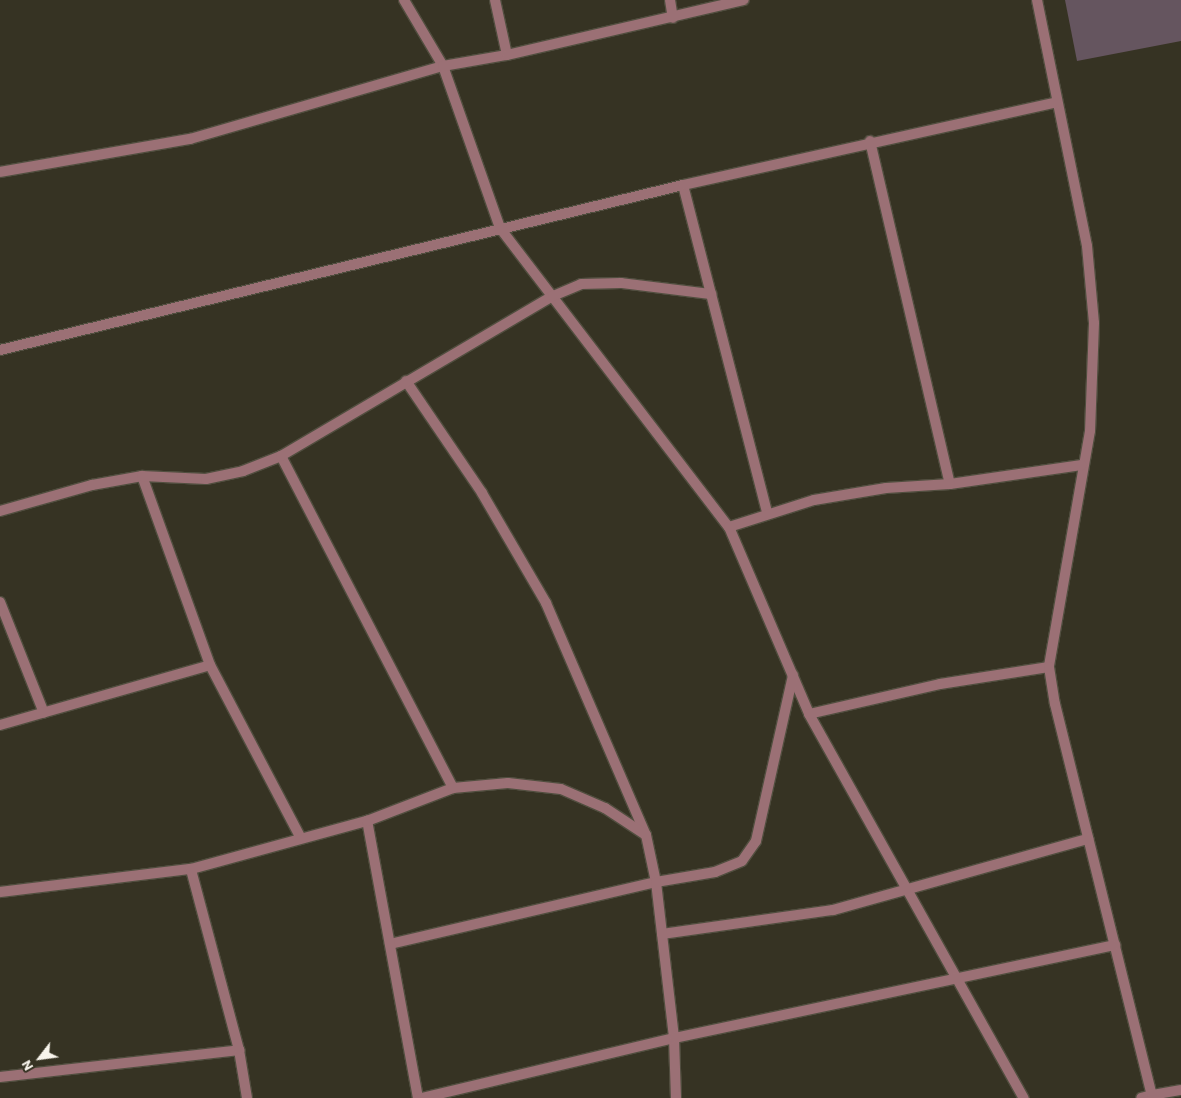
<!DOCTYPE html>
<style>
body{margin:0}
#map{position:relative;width:1181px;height:1098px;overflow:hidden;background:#363323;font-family:Barlow,sans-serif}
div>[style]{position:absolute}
.building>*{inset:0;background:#65555f}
.roads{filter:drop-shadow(1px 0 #514e3f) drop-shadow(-1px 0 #514e3f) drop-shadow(0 1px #514e3f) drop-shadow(0 -1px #514e3f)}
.street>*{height:10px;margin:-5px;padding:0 5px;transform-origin:5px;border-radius:5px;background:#9b7075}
span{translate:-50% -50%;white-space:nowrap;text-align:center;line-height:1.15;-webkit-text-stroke:5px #363323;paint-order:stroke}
.north{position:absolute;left:15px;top:1033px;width:50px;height:50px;-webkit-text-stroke:4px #363323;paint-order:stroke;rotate:240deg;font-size:14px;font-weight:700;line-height:20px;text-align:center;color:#f8f5ec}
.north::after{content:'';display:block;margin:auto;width:18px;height:22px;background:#f8f5ec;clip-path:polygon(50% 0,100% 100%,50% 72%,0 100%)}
</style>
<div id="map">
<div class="building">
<div style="clip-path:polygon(1065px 0,1181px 0,1181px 41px,1077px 61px)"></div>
</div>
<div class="roads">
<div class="street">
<div style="left:404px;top:0;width:77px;rotate:59.4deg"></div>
<div style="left:443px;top:66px;width:172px;rotate:70.6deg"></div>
<div style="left:500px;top:228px;width:377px;rotate:52.6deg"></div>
<div style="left:729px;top:527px;width:203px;rotate:66.8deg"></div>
<div style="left:809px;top:714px;width:440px;rotate:60.8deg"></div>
<div style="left:495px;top:0;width:56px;rotate:77.7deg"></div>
<div style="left:670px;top:0;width:18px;rotate:81deg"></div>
<div style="left:1037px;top:0;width:251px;rotate:78.5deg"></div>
<div style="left:1087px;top:246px;width:77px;rotate:84.8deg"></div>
<div style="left:1094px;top:323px;width:108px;rotate:92.1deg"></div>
<div style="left:1090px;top:431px;width:240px;rotate:99.9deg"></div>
<div style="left:870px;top:141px;width:352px;rotate:76.9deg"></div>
<div style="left:950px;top:484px;width:133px;rotate:-8.2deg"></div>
<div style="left:0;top:172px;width:193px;rotate:-9.9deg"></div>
<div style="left:190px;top:139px;width:263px;rotate:-16.1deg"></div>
<div style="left:443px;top:66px;width:65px;rotate:-9.8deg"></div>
<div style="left:507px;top:55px;width:243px;rotate:-13.1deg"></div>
<div style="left:683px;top:185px;width:339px;rotate:75.6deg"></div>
<div style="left:0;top:350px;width:703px;rotate:-13.58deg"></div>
<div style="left:683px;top:185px;width:383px;rotate:-12.5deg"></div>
<div style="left:406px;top:381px;width:135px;rotate:55.8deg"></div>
<div style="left:482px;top:493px;width:127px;rotate:59.8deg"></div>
<div style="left:546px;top:603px;width:253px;rotate:66.7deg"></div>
<div style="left:646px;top:835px;width:48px;rotate:78deg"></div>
<div style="left:656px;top:882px;width:60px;rotate:-9.6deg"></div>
<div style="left:715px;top:872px;width:29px;rotate:-22deg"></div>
<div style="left:742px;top:861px;width:24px;rotate:-55deg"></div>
<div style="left:756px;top:841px;width:170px;rotate:-77.4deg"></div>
<div style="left:281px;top:456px;width:374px;rotate:62.6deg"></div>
<div style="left:142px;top:476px;width:201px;rotate:70.2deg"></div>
<div style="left:210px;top:665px;width:195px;rotate:62.3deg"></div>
<div style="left:0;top:511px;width:96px;rotate:-15.8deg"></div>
<div style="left:92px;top:485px;width:51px;rotate:-10.2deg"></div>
<div style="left:142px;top:476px;width:64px;rotate:2.7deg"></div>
<div style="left:206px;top:479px;width:38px;rotate:-12deg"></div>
<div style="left:243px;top:471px;width:41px;rotate:-21.5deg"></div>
<div style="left:281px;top:456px;width:316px;rotate:-30.5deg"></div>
<div style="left:553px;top:296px;width:30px;rotate:-23deg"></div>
<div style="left:581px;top:284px;width:40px;rotate:-1.4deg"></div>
<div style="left:621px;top:283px;width:91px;rotate:7deg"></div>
<div style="left:729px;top:527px;width:89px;rotate:-17.6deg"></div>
<div style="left:814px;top:500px;width:73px;rotate:-9.5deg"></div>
<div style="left:886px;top:488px;width:64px;rotate:-3.6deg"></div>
<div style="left:0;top:602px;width:119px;rotate:68.4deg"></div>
<div style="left:809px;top:714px;width:134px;rotate:-12.9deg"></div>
<div style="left:940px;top:684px;width:110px;rotate:-8.9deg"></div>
<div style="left:1049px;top:667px;width:37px;rotate:81deg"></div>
<div style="left:1055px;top:704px;width:403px;rotate:76.1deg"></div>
<div style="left:1152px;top:1095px;width:11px;rotate:165deg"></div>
<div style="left:0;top:725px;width:218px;rotate:-15.9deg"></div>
<div style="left:0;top:892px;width:192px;rotate:-6.9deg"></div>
<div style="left:662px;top:934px;width:173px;rotate:-8deg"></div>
<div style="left:833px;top:910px;width:265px;rotate:-15.6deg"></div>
<div style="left:390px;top:944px;width:273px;rotate:-13.1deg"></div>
<div style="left:656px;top:882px;width:157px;rotate:83.4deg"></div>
<div style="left:674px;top:1038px;width:60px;rotate:88.1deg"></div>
<div style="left:0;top:1077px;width:241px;rotate:-6.4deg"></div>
<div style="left:1152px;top:1095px;width:29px;rotate:-10deg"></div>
<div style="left:247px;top:1098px;width:49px;rotate:-99.5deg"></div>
<div style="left:239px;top:1050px;width:187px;rotate:-104.9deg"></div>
<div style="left:191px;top:869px;width:182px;rotate:-15.3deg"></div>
<div style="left:418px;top:1098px;width:282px;rotate:-100.4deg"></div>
<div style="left:367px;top:821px;width:92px;rotate:-21deg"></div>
<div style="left:453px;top:788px;width:55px;rotate:-5.2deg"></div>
<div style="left:508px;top:783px;width:53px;rotate:6.5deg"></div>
<div style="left:561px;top:789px;width:48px;rotate:23.4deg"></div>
<div style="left:605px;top:808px;width:49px;rotate:33.4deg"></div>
<div style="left:422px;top:1098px;width:259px;rotate:-13.4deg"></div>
<div style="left:674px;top:1038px;width:451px;rotate:-11.9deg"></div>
</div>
</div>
<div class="north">N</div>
</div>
